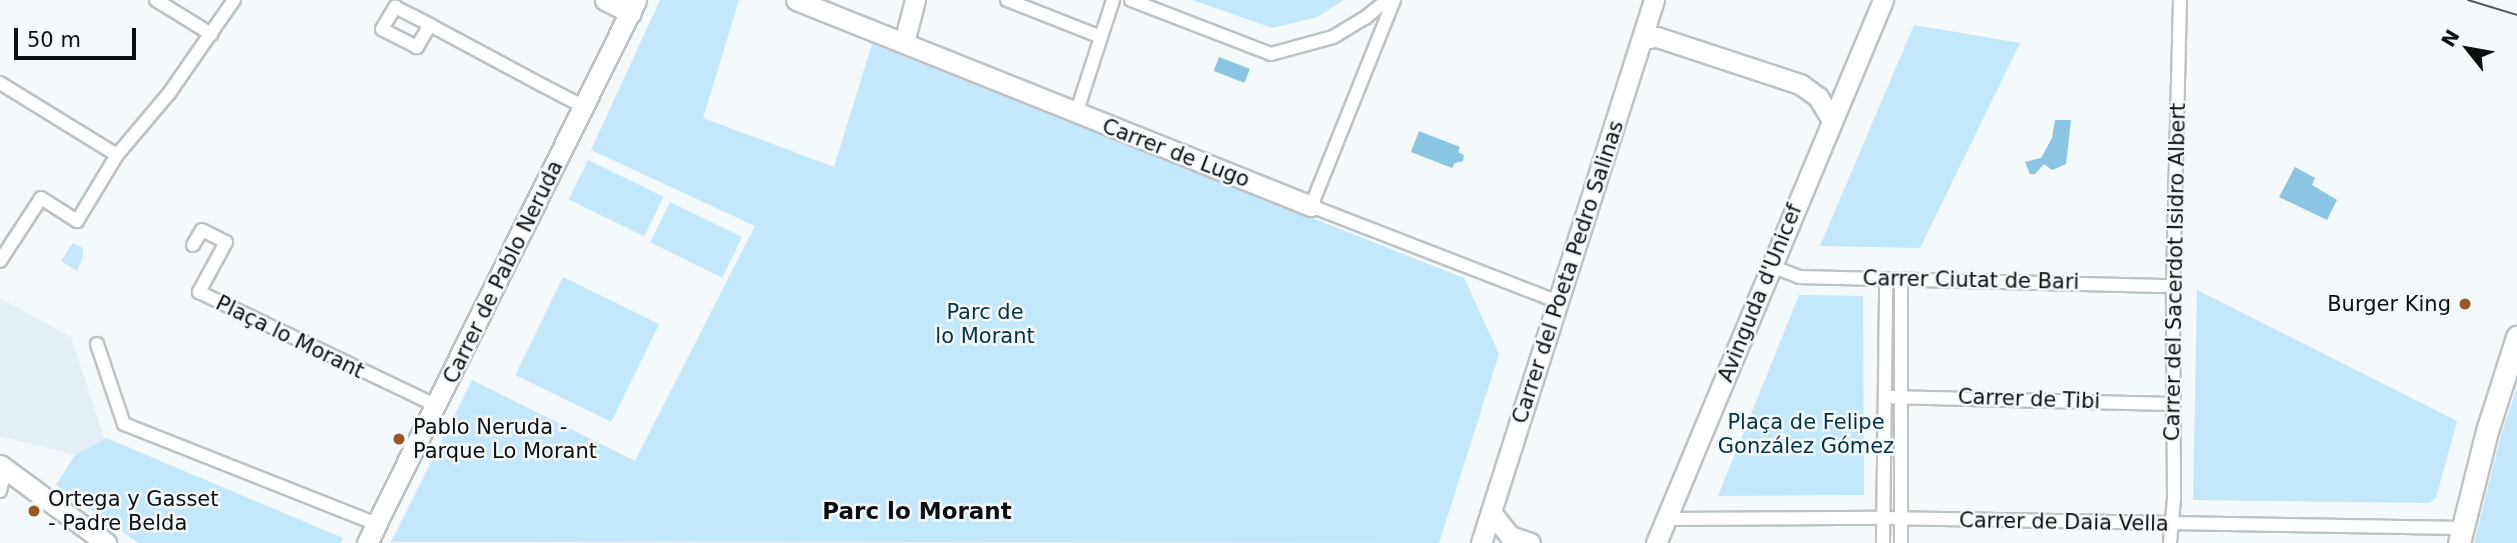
<!DOCTYPE html>
<meta charset="utf-8">
<style>
body{margin:0}
#map{position:relative;width:2517px;height:543px;overflow:hidden;background:#f4f9fc;font-family:"DejaVu Sans",sans-serif}
div>[style]{position:absolute}
.built>*{inset:0;background:#e3eef5}
.green>*{inset:0;background:#c3e7fb;transform-origin:0 0}
.water>*{inset:0;background:#8bc5e4;transform-origin:0 0}
.roads{filter:drop-shadow(2px 0 #bdc2c4) drop-shadow(-2px 0 #bdc2c4) drop-shadow(0 2px #bdc2c4) drop-shadow(0 -2px #bdc2c4)}
.street>*{height:12px;margin:-6px;padding:0 6px;transform-origin:6px;border-radius:6px;background:#fff}
.secondary>*{height:19px;margin:-9.5px;padding:0 9.5px;transform-origin:9.5px;border-radius:9.5px;background:#fff}
.primary>*{height:21px;margin:-10.5px;padding:0 10.5px;transform-origin:10.5px;border-radius:10.5px;background:#fff}
.tram>*{height:2px;margin:-1px;padding:0 1px;transform-origin:1px;border-radius:1px;background:#515456}
.dots>*{width:19px;height:19px;translate:-50% -50%;box-sizing:border-box;border:4px solid #f4f9fc;border-radius:50%}
span{translate:-50% -50%;white-space:nowrap;text-align:center;line-height:1.15;-webkit-text-stroke:5px #f4f9fc;paint-order:stroke}
.street-label{font-size:21px;color:#0c0e0f}
.poi-label{font-size:21px;color:#0c0e0f}
.right{translate:-100% -50%;text-align:right}
.left{translate:0 -50%;text-align:left}
.park-label{font-size:21px;color:#003146}
.neighbourhood-label{font-size:23px;color:#0c0e0f;font-weight:700}
.north{position:absolute;left:2433px;top:14px;width:70px;height:70px;-webkit-text-stroke:5px #f4f9fc;paint-order:stroke;rotate:301deg;font-size:19px;font-weight:700;line-height:28px;text-align:center;color:#0c0e0f}
.north::after{content:'';display:block;margin:auto;width:24px;height:32px;background:#0c0e0f;clip-path:polygon(50% 0,100% 100%,50% 72%,0 100%)}
.scale{position:absolute;left:14px;top:28px;width:122px;height:32px;box-sizing:border-box;border:4px solid #0c0e0f;border-top:0;padding-left:9px;font-size:21px;line-height:24px;white-space:nowrap;color:#0c0e0f;-webkit-text-stroke:5px #f4f9fc;paint-order:stroke}
</style>
<div id="map">
<div class="built">
<div style="clip-path:polygon(0 298px,71px 337px,104px 438px,75px 455px,0 436px)"></div>
</div>
<div class="green">
<div style="clip-path:polygon(660px 0,739px 0,703px 118px,834px 167px,872px 44px,1464px 278px,1499px 354px,1439px 543px,391px 542px,472px 380px,635px 461px,755px 226px,591px 150px)"></div>
<div style="clip-path:polygon(1192px 0,1344px 0,1317px 17px,1273px 28px)"></div>
<div style="clip-path:polygon(1914px 25px,2020px 43px,1920px 248px,1820px 246px)"></div>
<div style="left:588px;top:160px;width:84px;height:44px;rotate:26deg"></div>
<div style="left:670px;top:202px;width:80px;height:45px;rotate:26deg"></div>
<div style="clip-path:polygon(73px 243px,83px 248px,82px 260px,77px 271px,61px 261px)"></div>
<div style="left:563px;top:277px;width:107px;height:109px;rotate:26deg"></div>
<div style="clip-path:polygon(2197px 290px,2457px 421px,2436px 498px,2429px 503px,2193px 500px)"></div>
<div style="clip-path:polygon(1799px 295px,1863px 296px,1864px 495px,1718px 496px)"></div>
<div style="clip-path:polygon(2517px 387px,2517px 543px,2474px 543px,2501px 435px)"></div>
<div style="clip-path:polygon(106px 438px,343px 538px,341px 543px,138px 543px,56px 485px,75px 455px)"></div>
</div>
<div class="water">
<div style="left:1219px;top:57px;width:33px;height:15px;rotate:21deg"></div>
<div style="clip-path:polygon(2055px 120px,2071px 120px,2066px 164px,2052px 170px,2044px 164px,2035px 174px,2030px 174px,2025px 162px,2041px 158px,2052px 138px)"></div>
<div style="clip-path:polygon(1419px 131px,1460px 147px,1458px 152px,1464px 155px,1463px 161px,1455px 163px,1452px 168px,1411px 152px)"></div>
<div style="clip-path:polygon(2295px 167px,2315px 178px,2312px 185px,2337px 200px,2327px 220px,2279px 197px)"></div>
</div>
<div class="roads">
<div class="street">
<div style="left:156px;top:0;width:65px;rotate:31.7deg"></div>
<div style="left:1007px;top:0;width:101px;rotate:21.5deg"></div>
<div style="left:1131px;top:0;width:150px;rotate:21.1deg"></div>
<div style="left:1271px;top:54px;width:64px;rotate:-15.3deg"></div>
<div style="left:1333px;top:37px;width:37px;rotate:-31deg"></div>
<div style="left:1365px;top:18px;width:28px;rotate:-39deg"></div>
<div style="left:1394px;top:0;width:222px;rotate:111.9deg"></div>
<div style="left:1311px;top:206px;width:265px;rotate:21.2deg"></div>
<div style="left:430px;top:25px;width:26px;rotate:121deg"></div>
<div style="left:417px;top:47px;width:39px;rotate:-153deg"></div>
<div style="left:382px;top:29px;width:26px;rotate:-59deg"></div>
<div style="left:395px;top:7px;width:39px;rotate:27deg"></div>
<div style="left:430px;top:25px;width:129px;rotate:28.2deg"></div>
<div style="left:544px;top:86px;width:45px;rotate:27.7deg"></div>
<div style="left:0;top:83px;width:137px;rotate:31.6deg"></div>
<div style="left:1076px;top:114px;width:120px;rotate:-72deg"></div>
<div style="left:193px;top:245px;width:17px;rotate:-59deg"></div>
<div style="left:202px;top:230px;width:27px;rotate:27deg"></div>
<div style="left:226px;top:242px;width:57px;rotate:118.4deg"></div>
<div style="left:199px;top:292px;width:264px;rotate:25.6deg"></div>
<div style="left:0;top:261px;width:75px;rotate:-56.9deg"></div>
<div style="left:41px;top:198px;width:43px;rotate:32.6deg"></div>
<div style="left:77px;top:221px;width:77px;rotate:-58.8deg"></div>
<div style="left:117px;top:155px;width:82px;rotate:-49.9deg"></div>
<div style="left:170px;top:92px;width:112px;rotate:-55.2deg"></div>
<div style="left:1771px;top:266px;width:30px;rotate:21deg"></div>
<div style="left:1799px;top:277px;width:374px;rotate:1.4deg"></div>
<div style="left:1901px;top:279px;width:264px;rotate:90deg"></div>
<div style="left:97px;top:344px;width:84px;rotate:71.4deg"></div>
<div style="left:124px;top:424px;width:272px;rotate:21.6deg"></div>
<div style="left:1885px;top:397px;width:288px;rotate:1.4deg"></div>
<div style="left:0;top:491px;width:25px;rotate:-76deg"></div>
<div style="left:1666px;top:519px;width:218px;rotate:-0.3deg"></div>
<div style="left:1884px;top:518px;width:578px;rotate:0.99deg"></div>
<div style="left:1883px;top:543px;width:264px;rotate:-89.3deg"></div>
<div style="left:2170px;top:543px;width:45px;rotate:-84.9deg"></div>
<div style="left:2174px;top:498px;width:212px;rotate:-90.3deg"></div>
<div style="left:2173px;top:286px;width:286px;rotate:-88.6deg"></div>
</div>
<div class="secondary">
<div style="left:605px;top:0;width:29px;rotate:27deg"></div>
<div style="left:796px;top:0;width:555px;rotate:21.8deg"></div>
<div style="left:1642px;top:39px;width:15px;rotate:-8deg"></div>
<div style="left:1657px;top:37px;width:151px;rotate:18.2deg"></div>
<div style="left:1800px;top:84px;width:22px;rotate:36deg"></div>
<div style="left:1818px;top:97px;width:26px;rotate:59deg"></div>
<div style="left:904px;top:42px;width:43px;rotate:-75.3deg"></div>
<div style="left:0;top:465px;width:132px;rotate:36.3deg"></div>
<div style="left:1491px;top:512px;width:31px;rotate:52deg"></div>
<div style="left:1510px;top:536px;width:21px;rotate:19deg"></div>
<div style="left:367px;top:543px;width:606px;rotate:-63.65deg"></div>
<div style="left:1481px;top:543px;width:570px;rotate:-72.33deg"></div>
<div style="left:1656px;top:543px;width:589px;rotate:-67.31deg"></div>
</div>
<div class="primary">
<div style="left:2459px;top:543px;width:115px;rotate:-76deg"></div>
<div style="left:2487px;top:431px;width:99px;rotate:-72.3deg"></div>
</div>
</div>
<div class="tram">
<div style="left:2468px;top:0;width:51px;rotate:17deg"></div>
</div>
<div class="dots">
<div style="left:2465px;top:304px;background:#9a5627"></div>
<div style="left:399px;top:439px;background:#9a5627"></div>
<div style="left:34px;top:511px;background:#9a5627"></div>
</div>
<div class="street-label">
<span style="left:1176px;top:153px;rotate:21deg">Carrer de Lugo</span>
<span style="left:503px;top:272px;rotate:-64deg">Carrer de Pablo Neruda</span>
<span style="left:1568px;top:272px;rotate:-72deg">Carrer del Poeta Pedro Salinas</span>
<span style="left:2175px;top:272px;rotate:-89deg">Carrer del Sacerdot Isidro Albert</span>
<span style="left:1971px;top:280px;rotate:1deg">Carrer Ciutat de Bari</span>
<span style="left:1760px;top:293px;rotate:-68deg">Avinguda d'Unicef</span>
<span style="left:290px;top:337px;rotate:26deg">Plaça lo Morant</span>
<span style="left:2029px;top:399px;rotate:2deg">Carrer de Tibi</span>
<span style="left:2064px;top:522px;rotate:1deg">Carrer de Daia Vella</span>
</div>
<div class="poi-label">
<span class="right" style="left:2451px;top:304px">Burger King</span>
<span class="left" style="left:413px;top:439px">Pablo Neruda -<br>Parque Lo Morant</span>
<span class="left" style="left:48px;top:511px">Ortega y Gasset<br>- Padre Belda</span>
</div>
<div class="park-label">
<span style="left:985px;top:324px">Parc de<br>lo Morant</span>
<span style="left:1806px;top:434px">Plaça de Felipe<br>González Gómez</span>
</div>
<div class="neighbourhood-label">
<span style="left:917px;top:511px">Parc lo Morant</span>
</div>
<div class="north">N</div>
<div class="scale">50 m</div>
</div>
